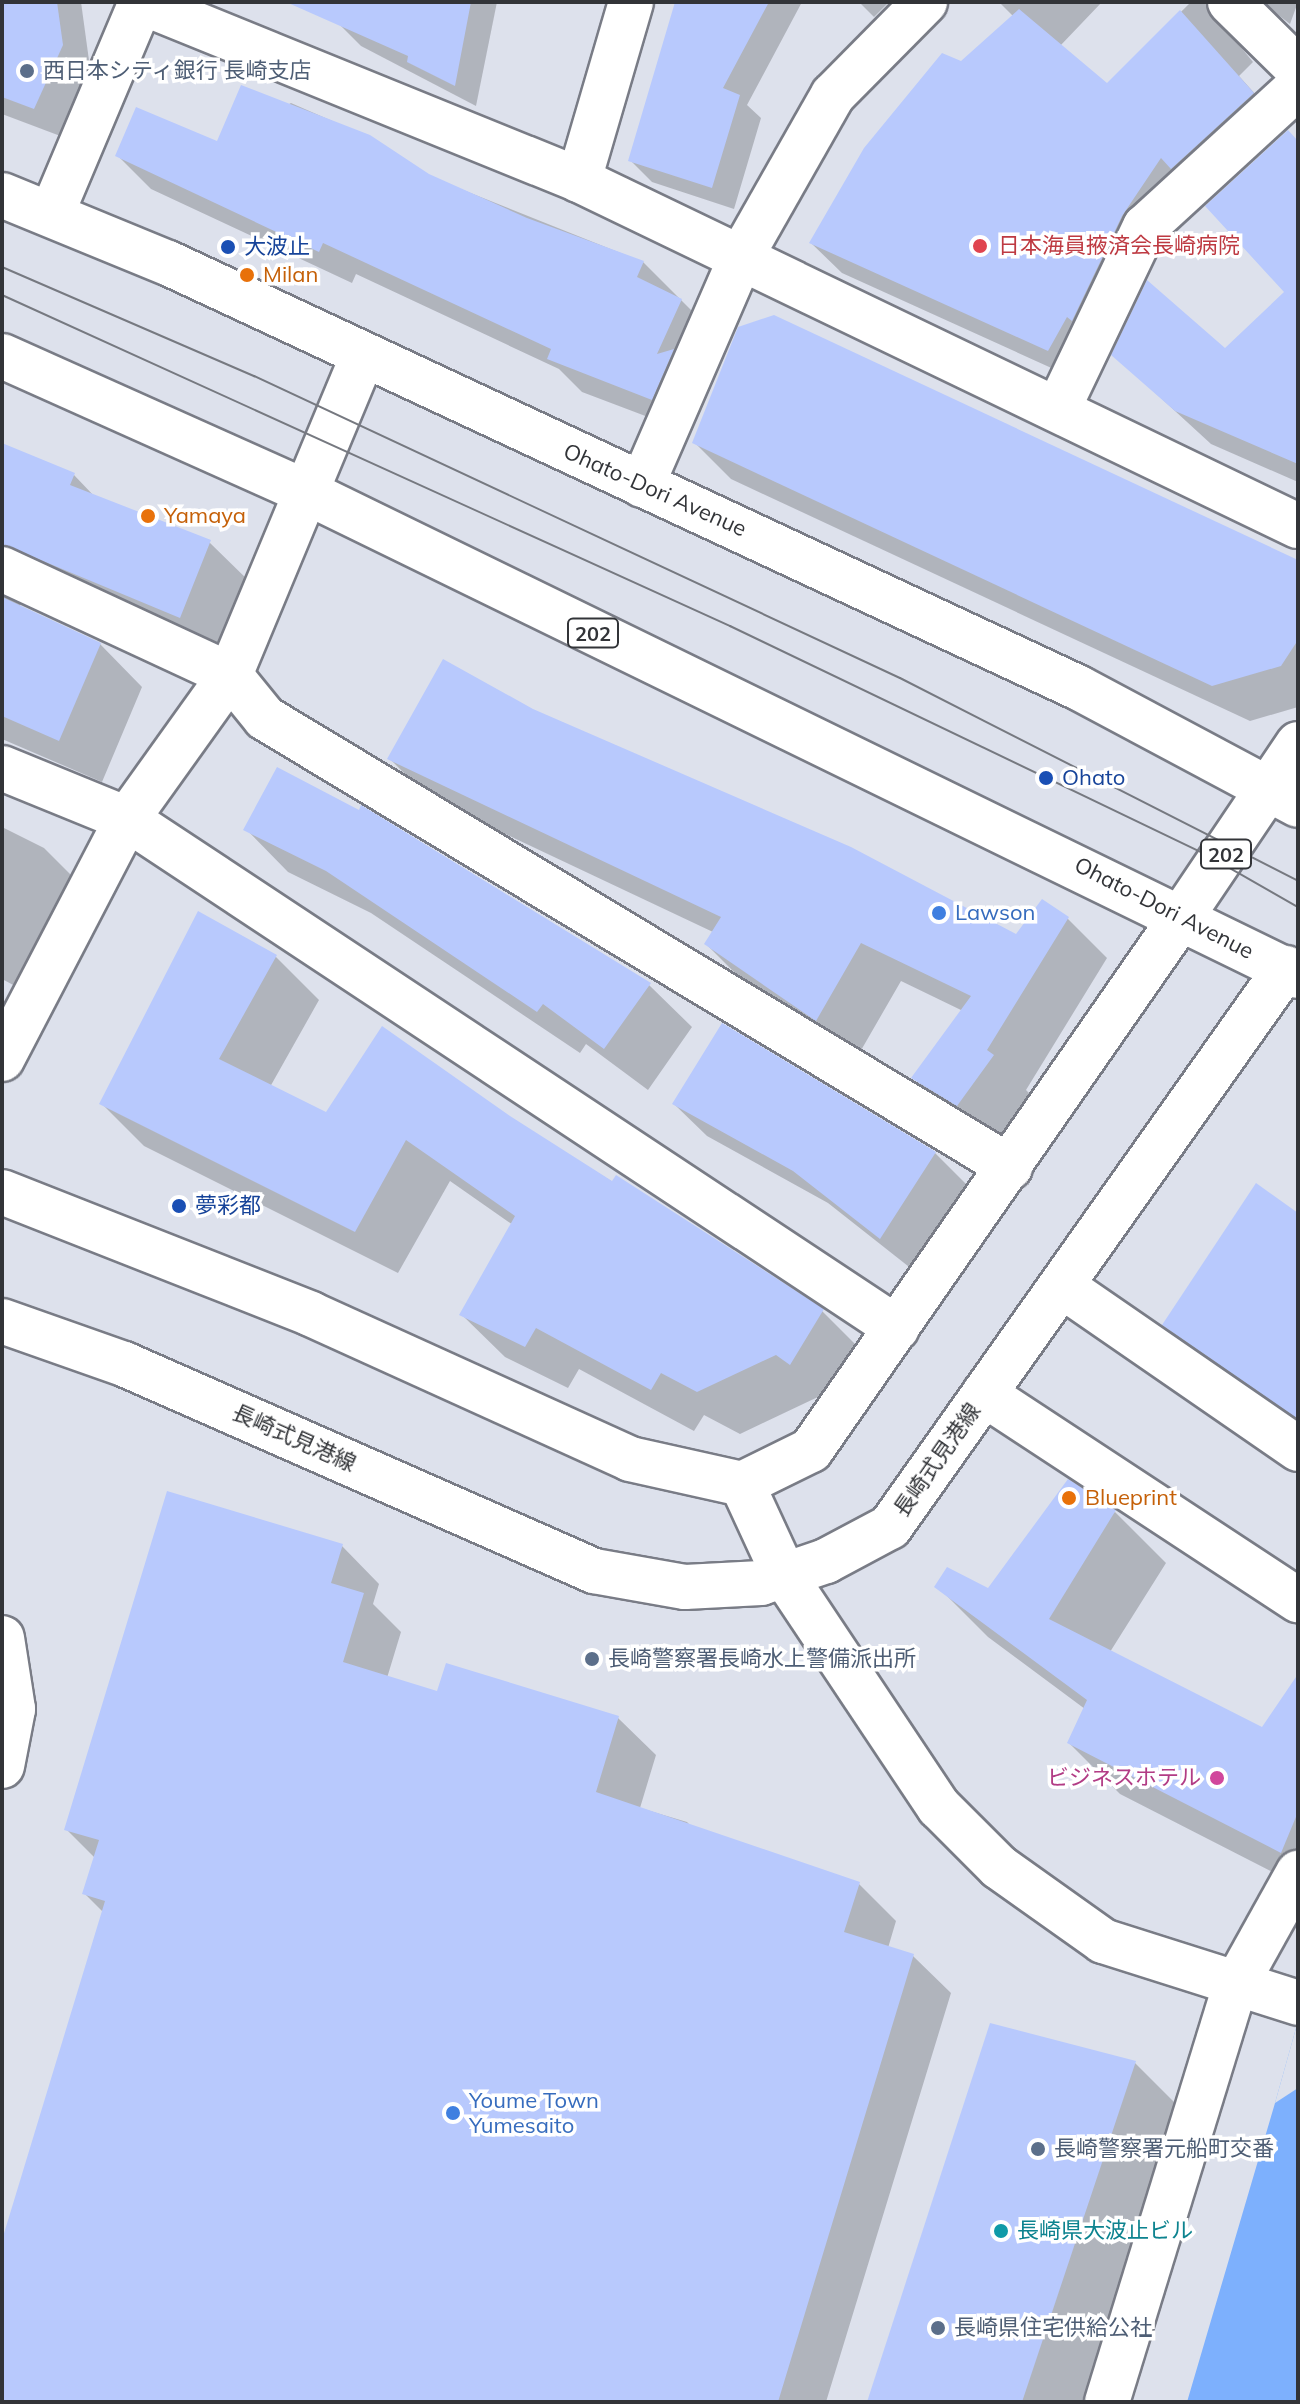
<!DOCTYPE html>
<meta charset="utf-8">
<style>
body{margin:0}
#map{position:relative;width:1300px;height:2404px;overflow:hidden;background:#dde1ec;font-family:Mulish,"Noto Sans JP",sans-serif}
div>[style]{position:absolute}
.water>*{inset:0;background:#7db0fd}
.pier>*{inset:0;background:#dde1ec}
.shadow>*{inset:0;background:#0003}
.building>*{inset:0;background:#b8c9fd}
.roads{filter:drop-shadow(2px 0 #797c86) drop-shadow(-2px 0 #797c86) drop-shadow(0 2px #797c86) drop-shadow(0 -2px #797c86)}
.minor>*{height:44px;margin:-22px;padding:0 22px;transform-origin:22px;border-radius:22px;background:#fff}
.tertiary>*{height:44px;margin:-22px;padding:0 22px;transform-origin:22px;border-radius:22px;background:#fff}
.secondary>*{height:44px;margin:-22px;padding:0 22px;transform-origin:22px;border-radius:22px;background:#fff}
.trunk>*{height:44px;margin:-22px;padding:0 22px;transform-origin:22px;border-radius:22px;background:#fff}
.tram>*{height:2px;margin:-1px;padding:0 1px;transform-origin:1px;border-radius:1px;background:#767980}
.dots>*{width:22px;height:22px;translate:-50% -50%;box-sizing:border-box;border:4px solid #fff;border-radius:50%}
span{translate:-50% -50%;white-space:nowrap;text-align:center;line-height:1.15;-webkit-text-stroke:7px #fff;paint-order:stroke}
.shield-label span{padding:2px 6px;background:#fff;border:2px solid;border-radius:6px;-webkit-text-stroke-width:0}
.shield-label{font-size:20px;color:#323438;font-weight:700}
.service-label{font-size:22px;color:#4e5e75}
.left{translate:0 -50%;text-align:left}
.health-label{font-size:22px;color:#be3a42}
.transit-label{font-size:22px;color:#164399}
.food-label{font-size:22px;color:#c56008}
.street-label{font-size:22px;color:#323438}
.shop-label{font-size:22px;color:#366cbe}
.hotel-label{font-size:22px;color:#b23c85}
.right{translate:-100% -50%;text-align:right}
.culture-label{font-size:22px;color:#0d838f}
.frame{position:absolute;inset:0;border:4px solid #323438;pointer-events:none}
</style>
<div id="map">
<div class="water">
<div style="clip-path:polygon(1298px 2021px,1298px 2402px,1187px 2402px,1275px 2103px)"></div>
</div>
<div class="pier">
<div style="clip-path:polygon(1298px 2021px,1298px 2088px,1275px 2103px)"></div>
</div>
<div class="shadow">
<div style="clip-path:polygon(2px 2px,81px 2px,91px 75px,63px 137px,2px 114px)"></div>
<div style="clip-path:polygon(342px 2px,497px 2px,476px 106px,361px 46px,339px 24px)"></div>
<div style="clip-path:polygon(681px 2px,802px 2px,747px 105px,761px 118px,734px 209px,652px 182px,630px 160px)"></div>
<div style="clip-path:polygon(859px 2px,889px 2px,874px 17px)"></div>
<div style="clip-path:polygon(999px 2px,1102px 2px,1060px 46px,1107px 85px,1191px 2px,1298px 2px,1290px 24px,1268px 7px,1243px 14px,1235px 40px,1253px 62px,1239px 76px,1283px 125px,1192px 187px,1078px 380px,842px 273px,811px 243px,962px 64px,1013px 16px)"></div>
<div style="clip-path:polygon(291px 103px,369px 137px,428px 176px,643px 262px,714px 333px,685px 431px,582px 392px,559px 369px,356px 274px,352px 283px,151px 189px,118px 156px,218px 144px)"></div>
<div style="clip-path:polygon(1298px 143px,1298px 482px,1211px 444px,1114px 355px,1225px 350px,1287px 292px)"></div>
<div style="clip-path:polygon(695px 443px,1298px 562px,1298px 707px,1250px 721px,731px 479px)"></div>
<div style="clip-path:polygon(2px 452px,74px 475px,96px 498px,209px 542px,252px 584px,222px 659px,21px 600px,20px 607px,100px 644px,142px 687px,102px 782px,2px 739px)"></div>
<div style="clip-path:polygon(532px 711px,1017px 937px,1067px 918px,1107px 958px,1026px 1090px,1032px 1096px,997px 1144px,954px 1118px,914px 1078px,963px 1011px,901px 981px,856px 1059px,746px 984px,706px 944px,713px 932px,429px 798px,390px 759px)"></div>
<div style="clip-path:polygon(359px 813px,649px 985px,692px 1027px,648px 1090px,586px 1044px,580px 1053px,371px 913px,288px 872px,246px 829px)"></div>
<div style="clip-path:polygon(2px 827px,44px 848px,96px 900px,47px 1003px,2px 979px)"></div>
<div style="clip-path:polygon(199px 914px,276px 957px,319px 1000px,270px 1087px,326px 1115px,509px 1118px,822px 1311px,865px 1354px,833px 1406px,820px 1396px,740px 1434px,704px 1415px,694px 1431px,579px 1369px,568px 1388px,505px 1357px,462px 1315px,513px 1225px,450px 1181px,398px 1273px,144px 1146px,101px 1103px)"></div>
<div style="clip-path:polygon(674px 1104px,935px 1153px,968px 1186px,913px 1270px,828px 1203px,707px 1136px)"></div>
<div style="clip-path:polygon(1298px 1216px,1298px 1435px,1215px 1375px,1164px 1324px)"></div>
<div style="clip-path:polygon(1115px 1512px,1166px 1563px,1110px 1652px,1263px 1729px,1298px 1678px,1298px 1885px,1120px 1794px,1069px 1743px,1085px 1709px,988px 1637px,937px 1586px,989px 1590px)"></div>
<div style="clip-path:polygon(342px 1546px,379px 1584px,373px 1604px,401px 1632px,387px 1678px,438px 1693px,618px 1718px,656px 1755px,640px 1808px,687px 1822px,699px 1835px,859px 1884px,896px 1921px,888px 1948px,913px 1956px,951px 1993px,826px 2402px,2px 2402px,2px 2247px,104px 1913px,85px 1894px,95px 1858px,66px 1829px)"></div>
<div style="clip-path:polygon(1135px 2063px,1181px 2109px,1083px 2402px,869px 2402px)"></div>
</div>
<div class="building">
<div style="clip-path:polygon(2px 2px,57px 2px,63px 45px,34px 109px,2px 97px)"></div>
<div style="clip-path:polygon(286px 2px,471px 2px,455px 86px,407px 62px,408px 56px)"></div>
<div style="clip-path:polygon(675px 2px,769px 2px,723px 88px,740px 95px,712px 188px,628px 161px)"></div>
<div style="clip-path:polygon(1019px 9px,1107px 83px,1180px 10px,1254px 93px,1171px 169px,1161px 158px,1122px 216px,1072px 321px,1067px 317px,1048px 351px,809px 243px,864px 148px,942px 53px,961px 61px)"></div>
<div style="clip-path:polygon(241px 85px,370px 135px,429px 174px,527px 218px,644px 261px,637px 277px,682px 299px,657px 354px,674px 349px,652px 400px,547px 359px,551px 349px,323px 243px,319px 252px,115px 156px,136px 107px,217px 141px)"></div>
<div style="clip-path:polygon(1288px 130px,1298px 141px,1298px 464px,1175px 411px,1111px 355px,1147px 280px,1225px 348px,1284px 292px,1205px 206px)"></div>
<div style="clip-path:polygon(774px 315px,1298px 560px,1298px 640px,1281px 666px,1212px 686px,692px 443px,738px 327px)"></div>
<div style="clip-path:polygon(2px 443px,75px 473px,70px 485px,211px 540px,180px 618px,2px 544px)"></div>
<div style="clip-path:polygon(2px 597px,101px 643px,59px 741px,2px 716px)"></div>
<div style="clip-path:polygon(443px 659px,533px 709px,851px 847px,1016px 934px,1042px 899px,1069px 917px,987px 1050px,994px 1055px,957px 1106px,911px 1078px,971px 996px,861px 943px,816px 1021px,704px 944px,721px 917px,387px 759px)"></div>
<div style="clip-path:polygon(277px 767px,359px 810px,361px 805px,651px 983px,604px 1049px,543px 1004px,537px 1012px,326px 871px,243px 830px)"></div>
<div style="clip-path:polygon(198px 911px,277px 955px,219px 1059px,326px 1112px,382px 1026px,510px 1116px,612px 1181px,616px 1175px,824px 1309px,790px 1365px,776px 1355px,697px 1392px,661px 1373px,651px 1390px,536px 1328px,525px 1347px,459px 1315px,515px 1216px,406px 1140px,355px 1232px,99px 1104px)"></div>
<div style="clip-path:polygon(722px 1023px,936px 1152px,880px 1239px,793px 1171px,672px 1104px)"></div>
<div style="clip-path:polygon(1256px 1183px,1298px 1213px,1298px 1419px,1162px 1325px)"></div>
<div style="clip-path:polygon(1068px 1479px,1116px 1510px,1049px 1619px,1262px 1727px,1298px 1674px,1298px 1812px,1281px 1853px,1067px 1743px,1087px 1700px,934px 1587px,947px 1567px,988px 1588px)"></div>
<div style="clip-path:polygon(167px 1491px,343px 1544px,331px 1583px,364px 1593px,343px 1662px,437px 1691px,446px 1663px,619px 1716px,596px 1792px,860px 1882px,844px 1932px,914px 1954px,778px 2402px,2px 2402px,2px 2240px,105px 1901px,82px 1894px,99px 1840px,64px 1830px)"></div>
<div style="clip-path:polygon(990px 2023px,1136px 2061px,1022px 2402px,867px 2402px)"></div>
</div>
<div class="roads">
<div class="minor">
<div style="left:141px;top:2px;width:473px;rotate:22.1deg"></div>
<div style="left:579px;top:180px;width:798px;rotate:25.7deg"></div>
<div style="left:1230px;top:2px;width:95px;rotate:44.6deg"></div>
<div style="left:579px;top:180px;width:185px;rotate:-73.7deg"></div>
<div style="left:52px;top:213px;width:229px;rotate:-67.1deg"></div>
<div style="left:1058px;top:409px;width:202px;rotate:-64.5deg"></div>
<div style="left:1145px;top:227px;width:207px;rotate:-42.5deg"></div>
<div style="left:2px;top:569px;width:251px;rotate:24.9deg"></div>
<div style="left:230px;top:675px;width:55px;rotate:50.9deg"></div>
<div style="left:265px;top:718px;width:870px;rotate:31.08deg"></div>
<div style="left:2px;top:768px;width:135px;rotate:22.2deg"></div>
<div style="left:127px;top:819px;width:923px;rotate:33.47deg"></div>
<div style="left:1062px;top:1286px;width:287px;rotate:34.6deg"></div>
<div style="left:984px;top:1394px;width:376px;rotate:33.3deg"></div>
<div style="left:1234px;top:1988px;width:132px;rotate:-60.9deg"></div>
</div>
<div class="tertiary">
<div style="left:642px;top:485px;width:251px;rotate:-66.5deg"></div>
<div style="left:742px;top:255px;width:184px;rotate:-60.4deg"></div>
<div style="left:833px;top:95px;width:131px;rotate:-45.3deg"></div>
<div style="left:2px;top:1059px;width:271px;rotate:-62.5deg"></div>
<div style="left:127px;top:819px;width:177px;rotate:-54.4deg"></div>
<div style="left:230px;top:675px;width:347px;rotate:-67.4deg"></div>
<div style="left:742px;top:1484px;width:100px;rotate:65.2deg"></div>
<div style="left:784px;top:1575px;width:279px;rotate:56.3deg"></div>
<div style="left:939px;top:1807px;width:85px;rotate:45deg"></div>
<div style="left:999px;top:1867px;width:128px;rotate:35.4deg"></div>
<div style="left:1103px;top:1941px;width:205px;rotate:17.6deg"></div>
<div style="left:2px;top:1638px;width:72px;rotate:81.2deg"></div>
<div style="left:13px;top:1709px;width:58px;rotate:100.9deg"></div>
<div style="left:1107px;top:2402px;width:433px;rotate:-72.9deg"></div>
</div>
<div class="secondary">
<div style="left:2px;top:1192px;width:332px;rotate:21.5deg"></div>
<div style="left:311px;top:1314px;width:350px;rotate:24.4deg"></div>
<div style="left:630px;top:1459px;width:115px;rotate:12.6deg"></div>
<div style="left:742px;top:1484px;width:77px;rotate:-26.2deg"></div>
<div style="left:811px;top:1450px;width:647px;rotate:-55.2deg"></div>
<div style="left:2px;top:1321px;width:129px;rotate:19.4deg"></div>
<div style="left:124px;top:1364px;width:514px;rotate:23.77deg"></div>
<div style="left:594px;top:1571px;width:92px;rotate:10deg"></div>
<div style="left:685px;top:1587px;width:76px;rotate:-3deg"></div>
<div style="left:761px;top:1583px;width:69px;rotate:-18.7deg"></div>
<div style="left:826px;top:1561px;width:72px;rotate:-28deg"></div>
<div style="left:890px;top:1527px;width:685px;rotate:-54.69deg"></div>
</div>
<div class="trunk">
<div style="left:2px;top:195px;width:179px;rotate:22.3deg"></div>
<div style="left:168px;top:263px;width:1005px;rotate:25.01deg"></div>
<div style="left:1079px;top:688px;width:248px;rotate:28.1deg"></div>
<div style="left:2px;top:356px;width:329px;rotate:24.1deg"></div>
<div style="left:302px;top:490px;width:1108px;rotate:26.01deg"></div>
<div style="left:1180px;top:919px;width:211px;rotate:-56deg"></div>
</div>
</div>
<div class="tram">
<div style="left:2px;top:267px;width:275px;rotate:23.4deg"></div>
<div style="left:254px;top:376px;width:713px;rotate:25.06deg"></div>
<div style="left:900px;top:678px;width:447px;rotate:27deg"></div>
<div style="left:2px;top:295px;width:800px;rotate:24.45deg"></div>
<div style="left:730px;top:626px;width:527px;rotate:25.64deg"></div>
<div style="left:1205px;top:854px;width:107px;rotate:29.7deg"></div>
</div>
<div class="dots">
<div style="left:27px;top:71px;background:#5c6f8a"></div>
<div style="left:980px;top:246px;background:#e0444e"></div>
<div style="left:228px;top:247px;background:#1a4fb4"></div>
<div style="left:247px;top:275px;background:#e8710a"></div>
<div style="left:148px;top:516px;background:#e8710a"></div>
<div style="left:1046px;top:778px;background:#1a4fb4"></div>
<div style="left:939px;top:913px;background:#3f7fe0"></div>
<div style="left:179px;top:1206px;background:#1a4fb4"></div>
<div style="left:1069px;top:1498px;background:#e8710a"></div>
<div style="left:592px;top:1659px;background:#5c6f8a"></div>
<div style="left:1217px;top:1778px;background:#d1479c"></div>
<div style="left:453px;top:2113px;background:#3f7fe0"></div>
<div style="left:1038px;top:2149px;background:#5c6f8a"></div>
<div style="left:1001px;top:2231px;background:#0f9aa8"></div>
<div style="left:938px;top:2328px;background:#5c6f8a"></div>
</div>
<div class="shield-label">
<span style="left:593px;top:633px">202</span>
<span style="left:1226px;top:854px">202</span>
</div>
<div class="service-label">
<span class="left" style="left:43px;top:71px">西日本シティ銀行 長崎支店</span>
<span class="left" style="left:608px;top:1659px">長崎警察署長崎水上警備派出所</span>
<span class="left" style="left:1054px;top:2149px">長崎警察署元船町交番</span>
<span class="left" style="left:954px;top:2328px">長崎県住宅供給公社</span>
</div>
<div class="health-label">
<span class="left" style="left:998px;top:246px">日本海員掖済会長崎病院</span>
</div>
<div class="transit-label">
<span class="left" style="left:244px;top:247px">大波止</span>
<span class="left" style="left:1062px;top:778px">Ohato</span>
<span class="left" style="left:195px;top:1206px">夢彩都</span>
</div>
<div class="food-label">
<span class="left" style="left:263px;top:275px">Milan</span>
<span class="left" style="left:164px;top:516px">Yamaya</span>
<span class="left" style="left:1085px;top:1498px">Blueprint</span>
</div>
<div class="street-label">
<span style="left:655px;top:490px;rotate:24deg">Ohato-Dori Avenue</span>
<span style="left:1164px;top:908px;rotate:27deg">Ohato-Dori Avenue</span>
<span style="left:294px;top:1438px;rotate:24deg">長崎式見港線</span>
<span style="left:937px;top:1460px;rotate:-55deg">長崎式見港線</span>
</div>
<div class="shop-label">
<span class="left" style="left:955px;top:913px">Lawson</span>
<span class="left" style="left:469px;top:2113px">Youme Town<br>Yumesaito</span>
</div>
<div class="hotel-label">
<span class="right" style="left:1201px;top:1778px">ビジネスホテル</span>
</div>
<div class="culture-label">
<span class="left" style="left:1017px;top:2231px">長崎県大波止ビル</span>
</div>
<div class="frame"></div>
</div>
